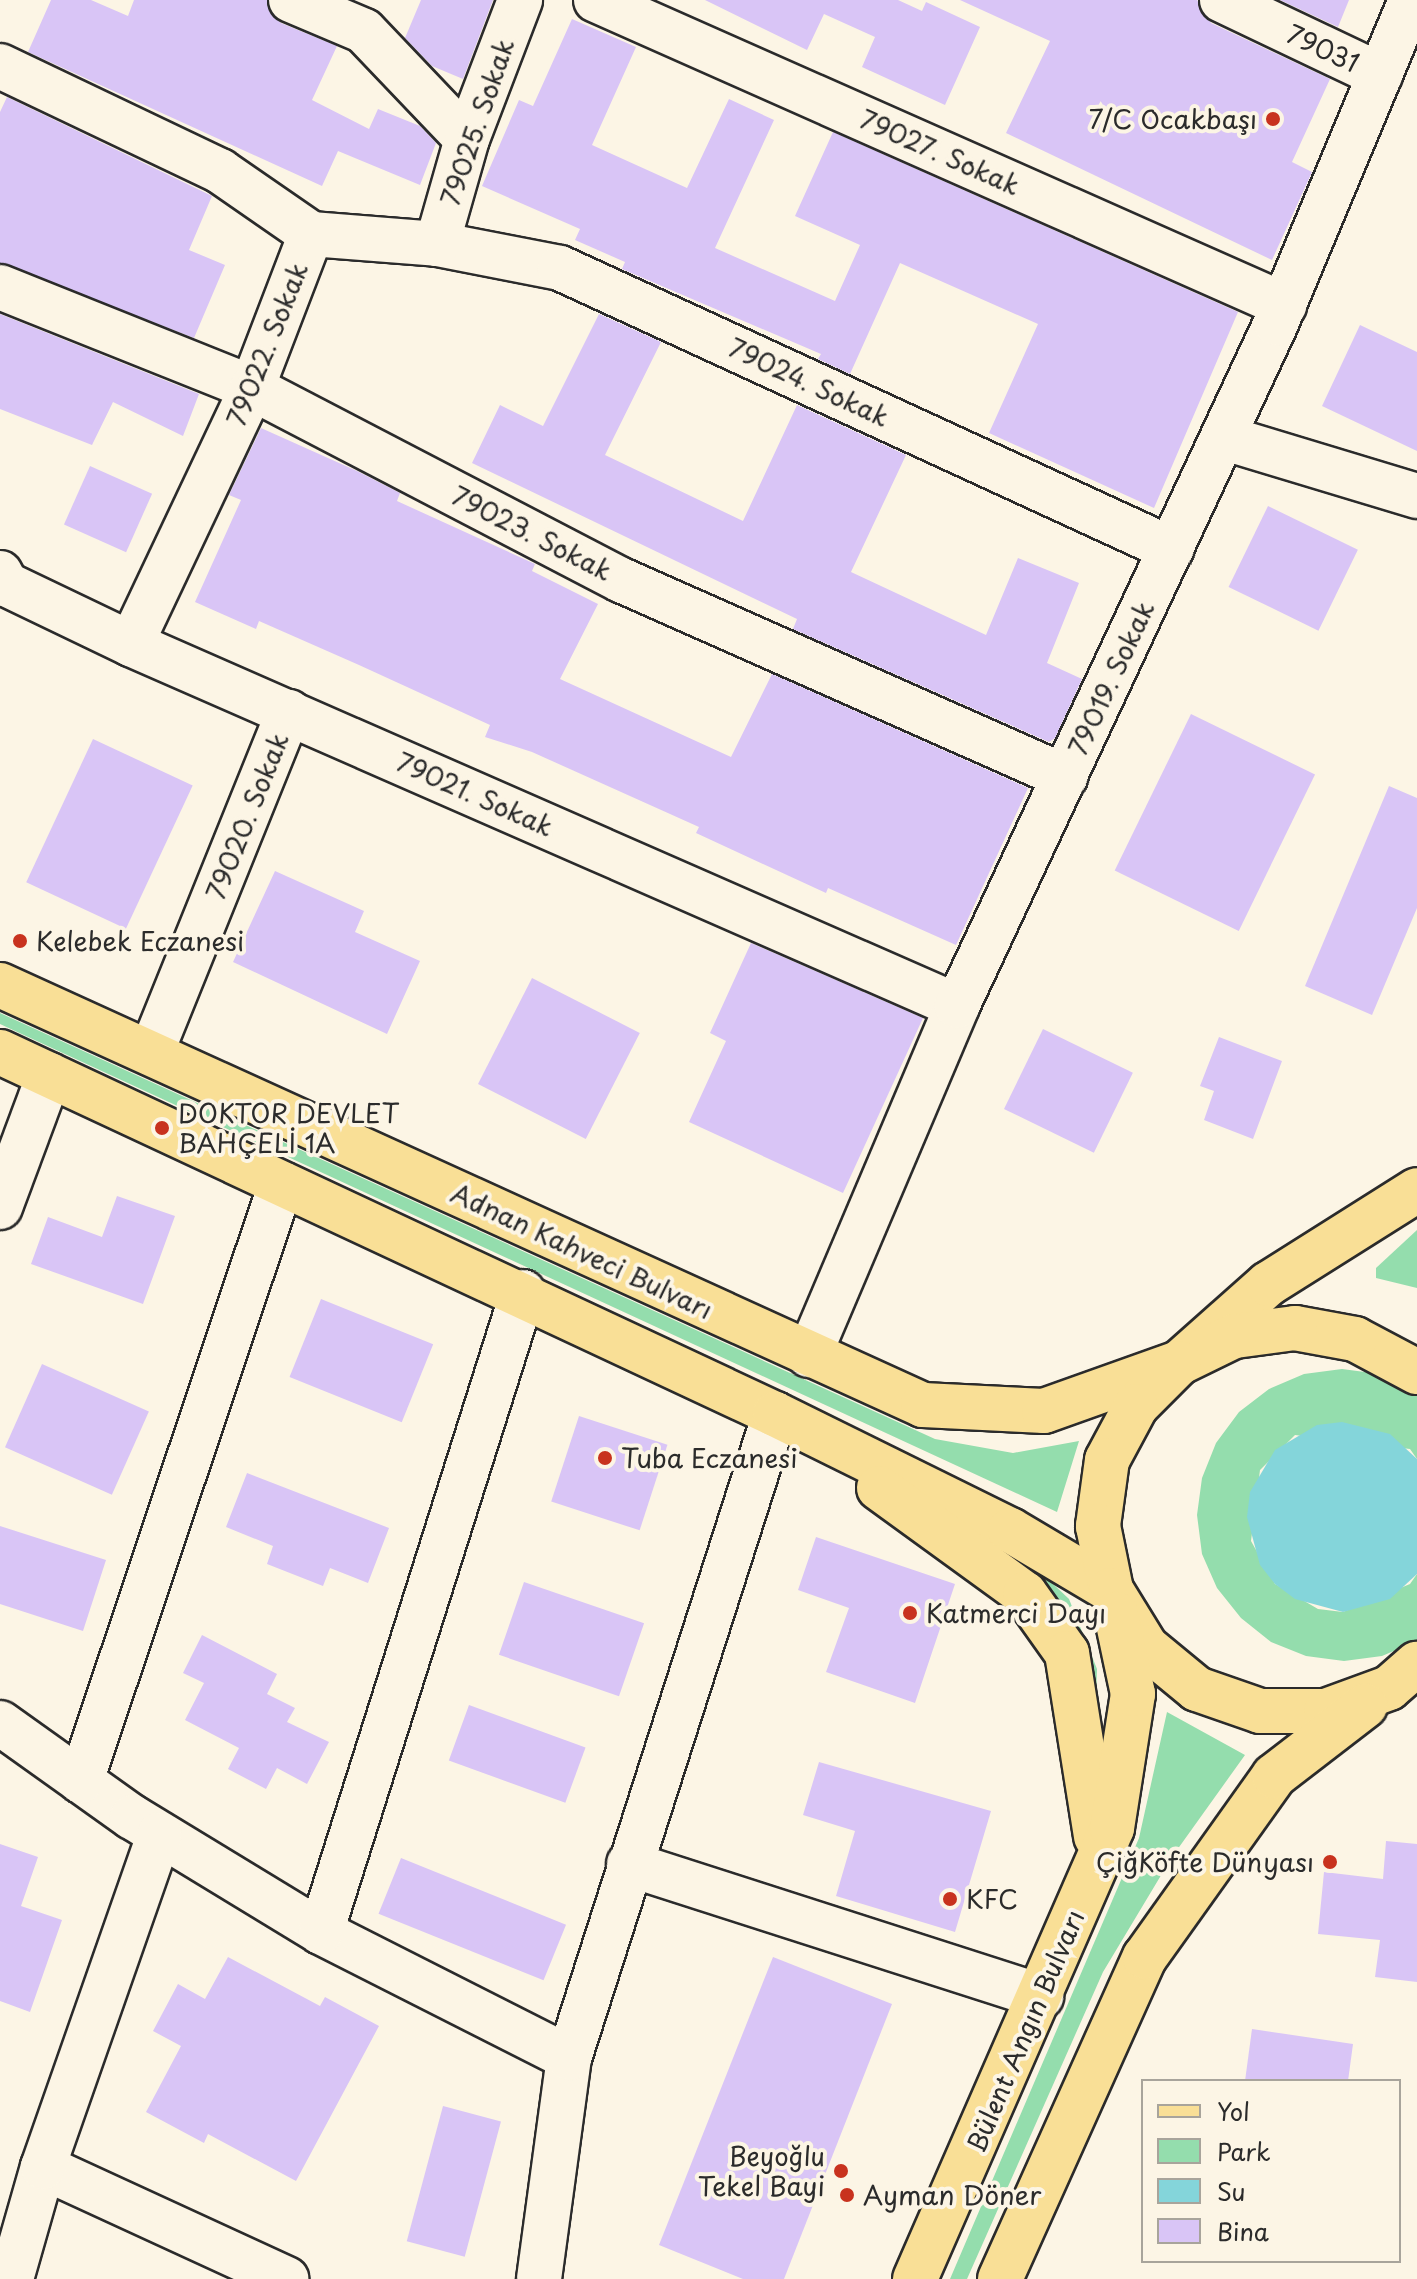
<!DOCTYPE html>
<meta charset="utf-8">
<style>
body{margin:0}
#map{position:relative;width:1417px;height:2279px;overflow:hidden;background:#fcf5e5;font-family:"Playpen Sans",sans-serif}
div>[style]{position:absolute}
.green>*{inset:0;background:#94ddad}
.water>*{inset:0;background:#84d5da}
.building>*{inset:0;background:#d9c5f6;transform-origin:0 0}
.roads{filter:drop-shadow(2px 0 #2b2b2b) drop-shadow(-2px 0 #2b2b2b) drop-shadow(0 2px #2b2b2b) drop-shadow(0 -2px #2b2b2b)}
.minor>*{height:44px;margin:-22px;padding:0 22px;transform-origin:22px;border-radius:22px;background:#fcf5e5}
.major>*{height:44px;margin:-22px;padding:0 22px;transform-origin:22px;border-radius:22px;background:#f9df96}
.dots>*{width:22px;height:22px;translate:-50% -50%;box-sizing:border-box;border:4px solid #fcf5e5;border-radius:50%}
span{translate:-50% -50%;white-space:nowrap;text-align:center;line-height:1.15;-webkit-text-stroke:8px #fcf5e5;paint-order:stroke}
.street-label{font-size:26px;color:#2b2b2b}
.poi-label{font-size:26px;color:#2b2b2b}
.right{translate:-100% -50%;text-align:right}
.left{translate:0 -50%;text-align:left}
.legend{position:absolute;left:1141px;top:2079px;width:260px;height:184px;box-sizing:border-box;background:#fcf5e5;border:2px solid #a8a49b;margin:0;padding:10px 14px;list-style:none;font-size:24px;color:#2b2b2b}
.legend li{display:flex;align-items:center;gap:16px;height:40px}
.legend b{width:40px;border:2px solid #a8a49b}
</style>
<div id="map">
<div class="green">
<div style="clip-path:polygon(0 1013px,935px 1439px,1013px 1453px,1079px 1441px,1057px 1512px,0 1024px)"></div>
<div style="clip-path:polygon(1417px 1230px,1417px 1288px,1376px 1278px,1376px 1268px)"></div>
<div style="clip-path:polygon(1342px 1369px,1380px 1374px,1417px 1390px,1417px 1459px,1410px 1449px,1295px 1435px,1260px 1470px,1251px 1541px,1275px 1584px,1318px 1609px,1343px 1612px,1410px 1584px,1417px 1574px,1417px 1641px,1382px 1656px,1344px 1661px,1306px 1656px,1271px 1642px,1241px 1618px,1217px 1588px,1202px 1554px,1197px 1515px,1202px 1478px,1216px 1443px,1239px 1412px,1269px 1389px,1304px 1374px)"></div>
<div style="clip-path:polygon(968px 1531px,1050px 1581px,1069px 1599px,1097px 1669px,1095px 1735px)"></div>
<div style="clip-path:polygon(1167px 1712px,1245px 1755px,1172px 1857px,1103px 1972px,967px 2279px,950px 2279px,1139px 1838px)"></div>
</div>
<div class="water">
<div style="clip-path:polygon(1342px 1422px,1390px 1434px,1417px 1459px,1417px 1574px,1390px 1599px,1343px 1612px,1295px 1599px,1275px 1584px,1260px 1565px,1247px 1517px,1250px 1492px,1275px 1450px,1317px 1425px)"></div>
</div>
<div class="building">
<div style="clip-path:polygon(51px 0,91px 0,128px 16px,134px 0,267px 0,271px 14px,281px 23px,337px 46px,312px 100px,369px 129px,378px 109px,420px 126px,436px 143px,420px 185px,338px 151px,322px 186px,28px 52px)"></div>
<div style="clip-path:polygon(421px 0,493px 0,463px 79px,432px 66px,405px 38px)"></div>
<div style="clip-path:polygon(705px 0,898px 0,922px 11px,926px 2px,980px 27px,945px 105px,862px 67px,875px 37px,824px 14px,807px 50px)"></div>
<div style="clip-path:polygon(960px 0,1197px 0,1211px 23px,1330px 79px,1292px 162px,1312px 172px,1272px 260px,1006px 133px,1050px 41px)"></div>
<div style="clip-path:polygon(1280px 0,1349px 0,1338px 27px)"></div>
<div style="clip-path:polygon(572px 19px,636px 47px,592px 145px,687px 188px,729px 99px,774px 120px,715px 248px,835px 301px,860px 245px,795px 216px,833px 132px,1238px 312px,1154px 508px,989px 433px,1038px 324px,900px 263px,850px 374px,818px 359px,821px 354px,622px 269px,625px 262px,575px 240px,580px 229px,482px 186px,519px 100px,533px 106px)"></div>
<div style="clip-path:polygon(7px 97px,212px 196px,189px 250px,225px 265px,194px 338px,0 263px,0 112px)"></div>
<div style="clip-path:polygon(0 314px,199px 394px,183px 436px,113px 402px,92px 445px,0 409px)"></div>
<div style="clip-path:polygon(599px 314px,661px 342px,605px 455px,743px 521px,797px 405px,906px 455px,851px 572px,986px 635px,1018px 558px,1079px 583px,1047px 663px,1082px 679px,1055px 738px,1049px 742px,793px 629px,797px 619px,472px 463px,500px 405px,543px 426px)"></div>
<div style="clip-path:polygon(1360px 325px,1417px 352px,1417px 451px,1322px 406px)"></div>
<div style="clip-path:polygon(261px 428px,357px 471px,400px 493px,397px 501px,535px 564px,532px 571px,598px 604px,560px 679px,731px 757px,772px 674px,1028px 788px,956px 945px,828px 888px,826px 893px,696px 833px,699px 827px,532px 752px,485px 737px,490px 725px,359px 665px,259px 621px,256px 629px,195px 602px,241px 500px,229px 495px)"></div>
<div style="left:90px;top:466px;width:68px;height:64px;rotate:24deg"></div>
<div style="left:1268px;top:506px;width:100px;height:90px;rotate:26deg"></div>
<div style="left:1191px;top:714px;width:138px;height:174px;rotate:26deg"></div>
<div style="left:93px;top:739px;width:110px;height:158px;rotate:25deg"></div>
<div style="clip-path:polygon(1389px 786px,1417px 798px,1417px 908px,1372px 1015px,1305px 986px)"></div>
<div style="clip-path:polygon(275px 871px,364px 911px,355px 932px,420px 961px,387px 1034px,233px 962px)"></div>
<div style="clip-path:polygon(751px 943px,923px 1018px,843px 1193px,689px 1122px,726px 1041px,710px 1033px)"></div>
<div style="left:532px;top:978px;width:121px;height:119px;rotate:27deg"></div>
<div style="left:1043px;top:1029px;width:100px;height:89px;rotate:26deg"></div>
<div style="clip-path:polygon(1219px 1037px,1282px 1061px,1253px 1139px,1204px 1120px,1214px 1091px,1200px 1086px)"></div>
<div style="clip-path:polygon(117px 1196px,175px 1216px,143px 1304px,31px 1264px,48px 1217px,102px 1237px)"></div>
<div style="left:321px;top:1299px;width:121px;height:84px;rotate:22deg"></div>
<div style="left:42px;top:1364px;width:117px;height:91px;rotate:24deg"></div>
<div style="left:579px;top:1416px;width:93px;height:90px;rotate:18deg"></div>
<div style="clip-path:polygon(247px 1473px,389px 1528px,368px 1583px,330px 1568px,323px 1586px,267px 1564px,273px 1546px,226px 1527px)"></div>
<div style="clip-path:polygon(0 1526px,106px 1560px,83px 1631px,0 1604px)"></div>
<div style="clip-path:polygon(816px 1537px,955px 1584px,915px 1703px,826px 1672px,849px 1608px,798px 1590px)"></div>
<div style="left:524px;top:1582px;width:127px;height:77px;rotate:19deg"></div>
<div style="clip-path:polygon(202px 1635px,277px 1674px,267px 1694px,295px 1708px,287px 1722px,329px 1742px,307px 1784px,277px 1768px,266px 1789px,228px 1769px,239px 1748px,185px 1720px,204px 1683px,183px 1673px)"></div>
<div style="left:469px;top:1705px;width:124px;height:59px;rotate:20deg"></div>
<div style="clip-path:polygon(819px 1762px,991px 1811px,955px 1932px,836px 1896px,855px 1831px,803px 1815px)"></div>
<div style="clip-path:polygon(1386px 1841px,1417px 1844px,1417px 1982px,1375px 1977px,1380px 1940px,1318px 1934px,1324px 1872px,1383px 1879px)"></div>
<div style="clip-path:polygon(0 1844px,38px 1857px,21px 1906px,62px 1920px,30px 2012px,0 2001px)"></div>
<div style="left:401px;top:1858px;width:178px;height:60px;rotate:22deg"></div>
<div style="clip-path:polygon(228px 1957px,320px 2006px,325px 1997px,379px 2026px,296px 2181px,208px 2134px,204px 2143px,146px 2112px,181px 2046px,153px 2031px,178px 1984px,205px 1999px)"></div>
<div style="clip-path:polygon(773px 1957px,892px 2004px,784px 2279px,743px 2279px,659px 2245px)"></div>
<div style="clip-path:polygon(1252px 2029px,1353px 2044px,1348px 2081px,1245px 2081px)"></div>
<div style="left:443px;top:2106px;width:60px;height:140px;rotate:15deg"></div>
</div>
<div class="roads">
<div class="minor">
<div style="left:291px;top:0;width:79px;rotate:23deg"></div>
<div style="left:364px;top:31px;width:149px;rotate:46.4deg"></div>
<div style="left:596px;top:0;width:753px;rotate:23.91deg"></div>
<div style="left:1222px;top:0;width:175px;rotate:25.4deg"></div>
<div style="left:0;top:66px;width:244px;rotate:25.5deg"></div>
<div style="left:220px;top:171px;width:111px;rotate:34.7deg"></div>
<div style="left:311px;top:234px;width:165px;rotate:111deg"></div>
<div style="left:252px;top:388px;width:283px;rotate:115.3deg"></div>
<div style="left:311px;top:234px;width:126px;rotate:4.5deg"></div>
<div style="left:437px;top:244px;width:125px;rotate:11deg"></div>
<div style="left:560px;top:268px;width:673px;rotate:24.7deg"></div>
<div style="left:437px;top:244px;width:109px;rotate:-74.1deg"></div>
<div style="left:467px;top:139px;width:149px;rotate:-69.1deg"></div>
<div style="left:0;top:287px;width:271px;rotate:21.8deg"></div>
<div style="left:252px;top:388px;width:416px;rotate:27.5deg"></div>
<div style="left:621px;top:580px;width:486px;rotate:23.9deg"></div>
<div style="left:1225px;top:438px;width:201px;rotate:16.8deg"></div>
<div style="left:0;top:573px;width:13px;rotate:61deg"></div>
<div style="left:6px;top:584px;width:139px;rotate:25.6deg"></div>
<div style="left:131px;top:644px;width:902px;rotate:23.67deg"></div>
<div style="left:151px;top:1053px;width:368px;rotate:-68deg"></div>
<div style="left:0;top:1207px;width:141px;rotate:-69.6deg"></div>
<div style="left:809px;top:1355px;width:379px;rotate:-67deg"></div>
<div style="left:957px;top:1006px;width:754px;rotate:-64.96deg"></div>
<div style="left:1276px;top:323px;width:350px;rotate:-67.3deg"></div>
<div style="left:0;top:1723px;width:162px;rotate:35.5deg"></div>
<div style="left:132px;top:1817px;width:221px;rotate:31.3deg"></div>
<div style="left:321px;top:1932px;width:278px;rotate:26.9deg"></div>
<div style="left:81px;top:1781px;width:630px;rotate:-71.48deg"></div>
<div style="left:629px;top:1864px;width:433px;rotate:17.8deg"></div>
<div style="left:321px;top:1932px;width:671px;rotate:-72.48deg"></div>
<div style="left:43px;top:2167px;width:268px;rotate:24.7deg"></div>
<div style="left:11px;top:2279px;width:116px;rotate:-74.1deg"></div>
<div style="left:43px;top:2167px;width:352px;rotate:-70.7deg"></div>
<div style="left:539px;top:2279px;width:223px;rotate:-82.3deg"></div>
<div style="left:569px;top:2058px;width:676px;rotate:-72.26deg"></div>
</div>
<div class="major">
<div style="left:0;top:985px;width:1014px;rotate:24.47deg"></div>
<div style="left:923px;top:1405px;width:121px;rotate:2.8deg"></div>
<div style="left:1044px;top:1411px;width:143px;rotate:-19.6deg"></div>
<div style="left:1179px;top:1363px;width:119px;rotate:-41.6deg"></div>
<div style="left:1268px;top:1284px;width:176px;rotate:-32.2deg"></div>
<div style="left:0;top:1052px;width:855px;rotate:25.04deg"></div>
<div style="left:775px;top:1414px;width:262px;rotate:26.3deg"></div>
<div style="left:1010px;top:1530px;width:117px;rotate:30.7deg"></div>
<div style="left:1417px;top:1372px;width:70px;rotate:-152deg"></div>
<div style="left:1355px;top:1339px;width:61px;rotate:-169.6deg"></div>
<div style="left:1295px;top:1328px;width:62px;rotate:172.5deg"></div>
<div style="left:1234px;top:1336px;width:61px;rotate:153.9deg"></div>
<div style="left:1179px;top:1363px;width:61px;rotate:135deg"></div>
<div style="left:1136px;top:1406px;width:61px;rotate:118.2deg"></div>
<div style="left:1107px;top:1460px;width:67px;rotate:97.8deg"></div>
<div style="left:1098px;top:1526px;width:65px;rotate:78.5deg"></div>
<div style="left:1111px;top:1590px;width:67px;rotate:58.4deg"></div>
<div style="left:1146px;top:1647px;width:66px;rotate:39.5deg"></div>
<div style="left:1197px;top:1689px;width:67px;rotate:19.2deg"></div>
<div style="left:1260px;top:1711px;width:66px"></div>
<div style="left:1326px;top:1711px;width:67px;rotate:-20.1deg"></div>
<div style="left:1389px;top:1688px;width:37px;rotate:-41deg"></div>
<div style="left:879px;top:1488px;width:180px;rotate:36deg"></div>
<div style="left:1025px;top:1594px;width:72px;rotate:54.6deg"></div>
<div style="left:1067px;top:1653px;width:186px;rotate:81deg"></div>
<div style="left:915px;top:2279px;width:492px;rotate:-66.4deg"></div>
<div style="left:1112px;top:1828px;width:136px;rotate:-81.1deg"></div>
<div style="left:1133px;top:1694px;width:82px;rotate:-102deg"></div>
<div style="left:1000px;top:2279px;width:353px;rotate:-65.8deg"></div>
<div style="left:1145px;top:1957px;width:222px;rotate:-54.5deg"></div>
<div style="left:1274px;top:1776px;width:115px;rotate:-37.6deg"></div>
</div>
</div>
<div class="dots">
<div style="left:1273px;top:119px;background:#c8321e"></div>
<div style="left:20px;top:941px;background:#c8321e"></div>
<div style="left:162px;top:1128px;background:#c8321e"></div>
<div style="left:605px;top:1458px;background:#c8321e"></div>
<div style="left:910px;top:1613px;background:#c8321e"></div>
<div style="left:1330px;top:1862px;background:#c8321e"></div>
<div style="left:950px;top:1899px;background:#c8321e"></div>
<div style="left:841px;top:2171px;background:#c8321e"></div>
<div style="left:847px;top:2195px;background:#c8321e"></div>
</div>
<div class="street-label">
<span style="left:1323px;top:48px;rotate:25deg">79031</span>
<span style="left:477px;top:122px;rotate:-71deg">79025. Sokak</span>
<span style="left:940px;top:152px;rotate:24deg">79027. Sokak</span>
<span style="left:267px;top:344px;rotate:-68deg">79022. Sokak</span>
<span style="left:809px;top:382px;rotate:25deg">79024. Sokak</span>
<span style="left:532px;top:533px;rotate:27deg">79023. Sokak</span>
<span style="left:1111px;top:678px;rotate:-65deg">79019. Sokak</span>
<span style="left:475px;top:794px;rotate:24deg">79021. Sokak</span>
<span style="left:247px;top:816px;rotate:-68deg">79020. Sokak</span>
<span style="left:582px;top:1251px;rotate:25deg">Adnan Kahveci Bulvarı</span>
<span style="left:1025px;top:2031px;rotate:-67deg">Bülent Angın Bulvarı</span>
</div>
<div class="poi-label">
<span class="right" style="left:1257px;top:119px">7/C Ocakbaşı</span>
<span class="left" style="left:36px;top:941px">Kelebek Eczanesi</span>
<span class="left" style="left:178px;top:1128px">DOKTOR DEVLET<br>BAHÇELİ 1A</span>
<span class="left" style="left:621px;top:1458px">Tuba Eczanesi</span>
<span class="left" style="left:926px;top:1613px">Katmerci Dayı</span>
<span class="right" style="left:1314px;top:1862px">ÇiğKöfte Dünyası</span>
<span class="left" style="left:966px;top:1899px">KFC</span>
<span class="right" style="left:825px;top:2171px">Beyoğlu<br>Tekel Bayi</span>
<span class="left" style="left:863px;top:2195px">Ayman Döner</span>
</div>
<ul class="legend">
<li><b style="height:10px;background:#f9df96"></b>Yol</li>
<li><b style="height:22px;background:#94ddad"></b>Park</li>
<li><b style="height:22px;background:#84d5da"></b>Su</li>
<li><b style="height:22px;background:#d9c5f6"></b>Bina</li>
</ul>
</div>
